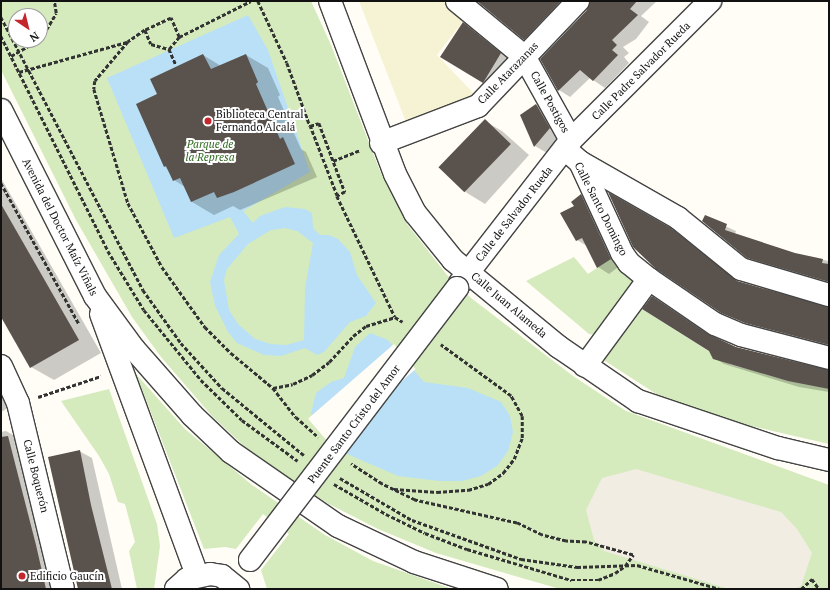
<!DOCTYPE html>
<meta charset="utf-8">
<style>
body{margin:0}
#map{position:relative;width:830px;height:590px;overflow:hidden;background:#fffdf5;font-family:"PT Serif",serif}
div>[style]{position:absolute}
.farmland>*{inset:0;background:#f6f3d4}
.green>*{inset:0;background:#d5ebbd}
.plaza>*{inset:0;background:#f1ede2}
.water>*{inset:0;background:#b9e0f7}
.pier>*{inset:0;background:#fffdf5;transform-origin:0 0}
.shadow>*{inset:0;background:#0003}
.building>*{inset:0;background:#5a524d;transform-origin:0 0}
.path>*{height:2.5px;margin-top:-1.25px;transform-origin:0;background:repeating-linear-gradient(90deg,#333 0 4px,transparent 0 6px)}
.roads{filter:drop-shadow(1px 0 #444) drop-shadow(-1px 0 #444) drop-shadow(0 1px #444) drop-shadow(0 -1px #444)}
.minor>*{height:22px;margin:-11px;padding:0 11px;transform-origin:11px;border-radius:11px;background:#fff}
.bridges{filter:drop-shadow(1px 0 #444) drop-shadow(-1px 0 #444) drop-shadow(0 1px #444) drop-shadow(0 -1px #444)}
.minor-bridge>*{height:22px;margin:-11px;padding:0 11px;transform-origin:11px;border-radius:11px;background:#fff}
.dots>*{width:11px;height:11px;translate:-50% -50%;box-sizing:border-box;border:2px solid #fff;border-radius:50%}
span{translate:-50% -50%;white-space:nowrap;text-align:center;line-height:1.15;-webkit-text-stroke:4px #fff;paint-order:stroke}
.street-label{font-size:11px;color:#111}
.poi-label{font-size:11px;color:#111}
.left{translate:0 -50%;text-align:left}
.park-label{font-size:11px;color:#2f6b1f;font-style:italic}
.frame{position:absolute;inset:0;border:2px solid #111;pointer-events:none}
.north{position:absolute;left:8px;top:8px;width:40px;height:40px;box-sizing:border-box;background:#fff;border:1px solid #a0a0a0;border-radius:50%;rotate:145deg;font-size:11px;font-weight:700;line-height:16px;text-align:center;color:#111}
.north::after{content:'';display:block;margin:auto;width:14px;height:18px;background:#c4262e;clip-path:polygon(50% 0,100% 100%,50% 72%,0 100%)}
</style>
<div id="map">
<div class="farmland">
<div style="clip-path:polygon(359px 1px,447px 1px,464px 20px,437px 55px,477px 97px,406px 122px)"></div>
</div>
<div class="green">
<div style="clip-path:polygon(evenodd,1px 1px,311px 1px,331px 45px,380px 171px,407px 224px,447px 275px,471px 298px,573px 376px,626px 411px,829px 485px,829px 589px,560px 589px,436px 553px,378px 529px,329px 504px,261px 462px,212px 416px,161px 357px,132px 317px,76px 220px,1px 70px,1px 1px,16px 16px,40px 16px,40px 40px,16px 40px,16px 16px)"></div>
<div style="clip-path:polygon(574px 257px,588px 274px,613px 257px,635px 279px,595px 335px,589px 334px,526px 281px)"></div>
<div style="clip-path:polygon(640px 308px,731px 365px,829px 389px,829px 444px,700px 414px,661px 397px,602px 359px)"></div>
<div style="clip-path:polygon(136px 374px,185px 429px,252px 485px,325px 535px,373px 561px,452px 589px,267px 589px,261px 570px,289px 534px,263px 514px,236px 549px,225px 547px,204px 549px)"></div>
<div style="clip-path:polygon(109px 389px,157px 524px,160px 546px,154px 589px,137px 589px,129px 551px,135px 542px,125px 504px,118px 502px,109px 474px,99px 456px,61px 401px)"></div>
</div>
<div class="plaza">
<div style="clip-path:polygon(636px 469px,781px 512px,797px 529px,812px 553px,801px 586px,794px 589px,729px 589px,604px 551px,594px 540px,586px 510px,602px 478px)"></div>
</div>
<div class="water">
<div style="clip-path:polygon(evenodd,248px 15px,268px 50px,310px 172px,243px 211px,253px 223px,260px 216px,285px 207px,305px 209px,312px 213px,313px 228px,320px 235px,329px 235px,338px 239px,350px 252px,357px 275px,376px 303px,366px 316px,350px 322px,324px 352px,317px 355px,305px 348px,281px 356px,264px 355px,237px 343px,228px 332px,215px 306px,210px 282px,219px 255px,239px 234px,230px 217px,174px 238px,107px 78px,248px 15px,285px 228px,297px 231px,313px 243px,305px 288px,304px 340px,286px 345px,271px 344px,255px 339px,238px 324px,229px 310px,224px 280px,227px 269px,248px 244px,271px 230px,285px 228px)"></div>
<div style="clip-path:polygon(370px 333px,388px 340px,424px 382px,468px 388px,501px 402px,510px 416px,513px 432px,508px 451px,497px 466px,481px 476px,462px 481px,439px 481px,398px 476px,347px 454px,314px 421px,311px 413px,316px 393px,331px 382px,344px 378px,355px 347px)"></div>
</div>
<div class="pier">
<div style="left:394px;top:344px;width:33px;height:114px;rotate:49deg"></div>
</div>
<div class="shadow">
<div style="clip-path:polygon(476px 1px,575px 1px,536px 45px)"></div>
<div style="clip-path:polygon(590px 1px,657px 1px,641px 16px,649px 22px,636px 39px,623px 47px,629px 53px,624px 57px,629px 63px,605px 88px,590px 78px,570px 97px,559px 90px)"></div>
<div style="clip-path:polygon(463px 23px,511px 60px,494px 88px,483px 82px)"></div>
<div style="clip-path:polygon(203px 55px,221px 66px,246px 55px,268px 68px,280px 95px,278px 97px,301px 149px,306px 152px,317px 177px,240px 210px,233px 206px,214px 215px,192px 202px,185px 187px,174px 180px,165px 166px,158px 95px,152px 79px)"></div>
<div style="clip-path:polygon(537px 105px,549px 112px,562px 136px,547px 153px,535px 146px,521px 115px)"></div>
<div style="clip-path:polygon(485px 121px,502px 131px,529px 155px,485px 204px,467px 193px,442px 169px)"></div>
<div style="clip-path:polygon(1px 178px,101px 353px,54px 380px,31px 367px,1px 315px)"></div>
<div style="clip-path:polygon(581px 195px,592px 201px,621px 265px,609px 274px,598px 267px,587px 246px,577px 240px,575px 207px)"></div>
<div style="clip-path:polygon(610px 195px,681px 235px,738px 281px,829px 308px,829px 347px,756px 328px,722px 312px)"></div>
<div style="clip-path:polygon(705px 217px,736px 231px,735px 234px,794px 254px,829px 261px,829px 285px,758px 263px,748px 257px)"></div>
<div style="clip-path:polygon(712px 337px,736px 348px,829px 370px,829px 392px,799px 387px,724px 364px,714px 358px)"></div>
<div style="clip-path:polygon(1px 370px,19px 402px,1px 412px)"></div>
<div style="clip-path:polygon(6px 431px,24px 441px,60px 589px,1px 589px,1px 432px)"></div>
<div style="clip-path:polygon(79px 451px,92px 458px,122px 589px,80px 589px)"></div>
</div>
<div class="building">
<div style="clip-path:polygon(477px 1px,561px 1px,524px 40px)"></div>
<div style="clip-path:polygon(590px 1px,637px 1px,630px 9px,638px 15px,612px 40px,617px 45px,612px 50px,618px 55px,593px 81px,580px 70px,558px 91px,540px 59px,587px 10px)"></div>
<div style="clip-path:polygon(463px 22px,501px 53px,483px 83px,440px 57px)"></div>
<div style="clip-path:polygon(203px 54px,211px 69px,246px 54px,258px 82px,256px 84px,280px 139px,283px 137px,295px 164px,234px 192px,217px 198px,214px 192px,191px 202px,180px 178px,173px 181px,166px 166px,164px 167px,136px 104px,157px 94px,150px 79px)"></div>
<div style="clip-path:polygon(536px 104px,550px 128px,534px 147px,520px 115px)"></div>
<div style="left:485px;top:119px;width:36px;height:67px;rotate:44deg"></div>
<div style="clip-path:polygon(608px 192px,671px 228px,737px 281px,829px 307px,829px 345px,745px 323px,721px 313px,656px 269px,633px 247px)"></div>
<div style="clip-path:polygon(581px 194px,611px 259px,597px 268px,582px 238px,576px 241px,560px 213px,574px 206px,571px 202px)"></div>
<div style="clip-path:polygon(1px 204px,79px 340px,30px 368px,1px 317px)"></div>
<div style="clip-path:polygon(705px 215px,727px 224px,725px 230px,795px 253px,823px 259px,822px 263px,829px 264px,829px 282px,747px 258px,702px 221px)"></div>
<div style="clip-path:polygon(652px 296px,708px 334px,736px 347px,829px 370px,829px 389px,788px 381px,713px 359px,709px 351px,642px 309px)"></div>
<div style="clip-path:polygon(8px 436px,36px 545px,46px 589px,1px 589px,1px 437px)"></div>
<div style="clip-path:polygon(80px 450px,91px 505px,112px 589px,78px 589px,48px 457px)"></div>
</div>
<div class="path">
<div style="left:258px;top:1px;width:68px;rotate:64.9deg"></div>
<div style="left:287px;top:63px;width:67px;rotate:69.9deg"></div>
<div style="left:1px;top:17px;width:308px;rotate:62.5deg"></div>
<div style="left:143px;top:290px;width:65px;rotate:54.4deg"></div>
<div style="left:181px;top:343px;width:61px;rotate:47.7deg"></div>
<div style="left:222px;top:388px;width:106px;rotate:39.3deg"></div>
<div style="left:145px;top:30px;width:15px;rotate:67deg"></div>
<div style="left:151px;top:44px;width:19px;rotate:16deg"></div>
<div style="left:1px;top:36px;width:240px;rotate:63.5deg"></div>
<div style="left:108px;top:251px;width:69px;rotate:58.6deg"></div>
<div style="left:144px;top:310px;width:90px;rotate:50.8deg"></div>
<div style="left:201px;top:380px;width:57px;rotate:44.3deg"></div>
<div style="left:242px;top:420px;width:69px;rotate:36.2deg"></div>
<div style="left:179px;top:37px;width:80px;rotate:-26.6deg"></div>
<div style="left:40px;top:40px;width:31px;rotate:-59deg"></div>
<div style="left:56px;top:13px;width:12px;rotate:-99deg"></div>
<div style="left:169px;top:49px;width:16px;rotate:-50deg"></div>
<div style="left:179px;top:37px;width:21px;rotate:-113deg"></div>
<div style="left:171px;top:18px;width:29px;rotate:155deg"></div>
<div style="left:145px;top:30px;width:21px;rotate:145deg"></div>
<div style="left:128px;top:42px;width:51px;rotate:130.2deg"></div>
<div style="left:95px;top:81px;width:8px;rotate:97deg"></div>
<div style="left:94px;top:89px;width:119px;rotate:73.4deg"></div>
<div style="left:128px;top:203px;width:72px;rotate:62deg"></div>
<div style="left:162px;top:267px;width:74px;rotate:54.4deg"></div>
<div style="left:205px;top:327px;width:37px;rotate:45deg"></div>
<div style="left:231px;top:353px;width:55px;rotate:39.8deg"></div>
<div style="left:273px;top:388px;width:37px;rotate:52deg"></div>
<div style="left:296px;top:417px;width:30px;rotate:42deg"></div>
<div style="left:169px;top:49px;width:17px;rotate:66deg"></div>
<div style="left:11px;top:56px;width:32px;rotate:-30deg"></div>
<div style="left:19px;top:72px;width:112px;rotate:-15.5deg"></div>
<div style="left:333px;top:161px;width:29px;rotate:-22deg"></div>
<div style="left:1px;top:183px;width:161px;rotate:61deg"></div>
<div style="left:337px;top:196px;width:75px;rotate:-111.1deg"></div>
<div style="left:310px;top:126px;width:9px;rotate:-18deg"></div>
<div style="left:319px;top:123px;width:74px;rotate:69.4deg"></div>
<div style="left:345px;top:192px;width:9px;rotate:153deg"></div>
<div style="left:337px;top:196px;width:134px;rotate:64.4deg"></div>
<div style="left:395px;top:317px;width:9px;rotate:32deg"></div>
<div style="left:273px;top:388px;width:20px;rotate:-11deg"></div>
<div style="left:293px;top:384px;width:21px;rotate:-25deg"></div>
<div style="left:312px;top:375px;width:21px;rotate:-37deg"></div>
<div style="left:329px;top:362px;width:35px;rotate:-47deg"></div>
<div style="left:353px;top:336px;width:16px;rotate:-38deg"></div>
<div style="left:366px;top:326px;width:30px;rotate:-17deg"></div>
<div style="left:38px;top:397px;width:66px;rotate:-18.4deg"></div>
<div style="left:340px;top:478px;width:83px;rotate:30.3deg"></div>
<div style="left:412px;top:520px;width:116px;rotate:19.7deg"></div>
<div style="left:521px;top:559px;width:57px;rotate:8.1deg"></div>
<div style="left:577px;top:567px;width:60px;rotate:-1.9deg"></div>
<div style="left:637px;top:565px;width:86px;rotate:16.1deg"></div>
<div style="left:334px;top:484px;width:60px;rotate:30deg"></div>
<div style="left:386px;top:514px;width:43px;rotate:26deg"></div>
<div style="left:425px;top:533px;width:45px;rotate:20.9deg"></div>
<div style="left:467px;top:549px;width:109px;rotate:16.6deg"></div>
<div style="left:571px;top:580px;width:27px"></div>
<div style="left:598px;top:580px;width:18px;rotate:-22deg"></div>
<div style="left:615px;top:573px;width:12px;rotate:-35deg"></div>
<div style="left:625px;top:566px;width:14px;rotate:-54deg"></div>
<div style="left:633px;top:555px;width:49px;rotate:-164.5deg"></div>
<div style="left:586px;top:542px;width:20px;rotate:-177deg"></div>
<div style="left:566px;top:541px;width:25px;rotate:-166deg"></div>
<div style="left:542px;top:535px;width:28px;rotate:-154deg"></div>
<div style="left:517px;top:523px;width:105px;rotate:-167.3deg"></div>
<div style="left:415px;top:500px;width:37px;rotate:-154deg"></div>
<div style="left:382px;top:484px;width:37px;rotate:-147deg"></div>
<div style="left:394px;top:489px;width:43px;rotate:4deg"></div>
<div style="left:437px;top:492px;width:31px;rotate:-4deg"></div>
<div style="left:468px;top:490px;width:21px;rotate:-17deg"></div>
<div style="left:488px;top:484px;width:19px;rotate:-36deg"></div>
<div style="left:503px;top:473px;width:18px;rotate:-52deg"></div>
<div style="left:514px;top:459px;width:22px;rotate:-69deg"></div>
<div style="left:522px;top:438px;width:22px;rotate:-90deg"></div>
<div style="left:522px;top:416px;width:23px;rotate:-119deg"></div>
<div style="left:511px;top:396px;width:87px;rotate:-143.9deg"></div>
<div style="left:801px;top:589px;width:15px;rotate:-42deg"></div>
<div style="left:812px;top:579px;width:12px;rotate:55deg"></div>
</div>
<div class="roads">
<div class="minor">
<div style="left:330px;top:1px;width:185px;rotate:69.4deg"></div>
<div style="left:395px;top:174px;width:44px;rotate:62.9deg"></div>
<div style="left:415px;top:213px;width:60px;rotate:51deg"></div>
<div style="left:453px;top:260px;width:137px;rotate:39.4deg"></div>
<div style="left:559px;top:347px;width:96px;rotate:34.4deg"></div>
<div style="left:638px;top:401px;width:148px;rotate:18.6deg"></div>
<div style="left:778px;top:448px;width:52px;rotate:13.2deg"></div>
<div style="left:457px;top:1px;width:87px;rotate:39.4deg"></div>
<div style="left:524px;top:56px;width:96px;rotate:60.8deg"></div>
<div style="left:1px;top:110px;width:208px;rotate:63.2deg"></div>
<div style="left:95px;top:296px;width:66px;rotate:53.7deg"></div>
<div style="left:134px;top:349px;width:88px;rotate:48.7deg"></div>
<div style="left:192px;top:415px;width:54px;rotate:43.5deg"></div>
<div style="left:231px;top:452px;width:130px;rotate:34.7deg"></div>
<div style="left:338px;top:526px;width:84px;rotate:25.3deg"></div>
<div style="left:414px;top:562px;width:87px;rotate:18deg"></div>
<div style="left:381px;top:143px;width:104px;rotate:-20.9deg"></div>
<div style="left:478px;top:106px;width:145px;rotate:-46.4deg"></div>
<div style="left:565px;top:149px;width:20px;rotate:41deg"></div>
<div style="left:580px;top:162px;width:100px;rotate:65.2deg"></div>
<div style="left:622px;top:253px;width:12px;rotate:55deg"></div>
<div style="left:629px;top:263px;width:26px;rotate:39deg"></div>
<div style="left:649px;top:279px;width:80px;rotate:34.3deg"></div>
<div style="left:715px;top:324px;width:28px;rotate:23deg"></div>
<div style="left:741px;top:335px;width:91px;rotate:14.6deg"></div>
<div style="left:580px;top:162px;width:113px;rotate:29.7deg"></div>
<div style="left:678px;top:218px;width:81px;rotate:39deg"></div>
<div style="left:741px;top:269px;width:92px;rotate:16.5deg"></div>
<div style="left:460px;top:283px;width:181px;rotate:-52.2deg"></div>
<div style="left:571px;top:140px;width:197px;rotate:-45deg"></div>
<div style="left:101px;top:314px;width:278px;rotate:69.8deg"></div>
<div style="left:1px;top:366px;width:41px;rotate:65.3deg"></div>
<div style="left:18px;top:403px;width:191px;rotate:76.4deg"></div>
<div style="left:585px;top:366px;width:108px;rotate:-53.7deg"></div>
<div style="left:176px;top:589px;width:15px;rotate:-42deg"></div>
<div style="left:187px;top:579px;width:24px;rotate:-12deg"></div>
<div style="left:210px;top:574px;width:12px;rotate:9deg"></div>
<div style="left:222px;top:576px;width:21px;rotate:39deg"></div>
</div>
</div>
<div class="bridges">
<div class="minor-bridge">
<div style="left:250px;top:560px;width:342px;rotate:-52.7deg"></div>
</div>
</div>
<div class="dots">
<div style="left:208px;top:121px;background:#c4262e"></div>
<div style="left:22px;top:576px;background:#c4262e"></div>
</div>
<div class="street-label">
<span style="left:641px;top:71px;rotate:-45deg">Calle Padre Salvador Rueda</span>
<span style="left:508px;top:73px;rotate:-46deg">Calle Atarazanas</span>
<span style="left:550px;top:102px;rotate:61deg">Calle Postigos</span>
<span style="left:601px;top:209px;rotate:63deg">Calle Santo Domingo</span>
<span style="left:514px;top:214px;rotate:-52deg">Calle de Salvador Rueda</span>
<span style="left:60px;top:227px;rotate:63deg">Avenida del Doctor Maíz Viñals</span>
<span style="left:509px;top:305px;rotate:40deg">Calle Juan Alameda</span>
<span style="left:354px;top:424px;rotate:-53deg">Puente Santo Cristo del Amor</span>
<span style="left:36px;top:476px;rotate:76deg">Calle Boquerón</span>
</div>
<div class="poi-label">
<span class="left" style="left:216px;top:121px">Biblioteca Central<br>Fernando Alcalá</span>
<span class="left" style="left:30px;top:576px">Edificio Gaucín</span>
</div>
<div class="park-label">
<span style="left:210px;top:151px">Parque de<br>la Represa</span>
</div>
<div class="frame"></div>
<div class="north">N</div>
</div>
